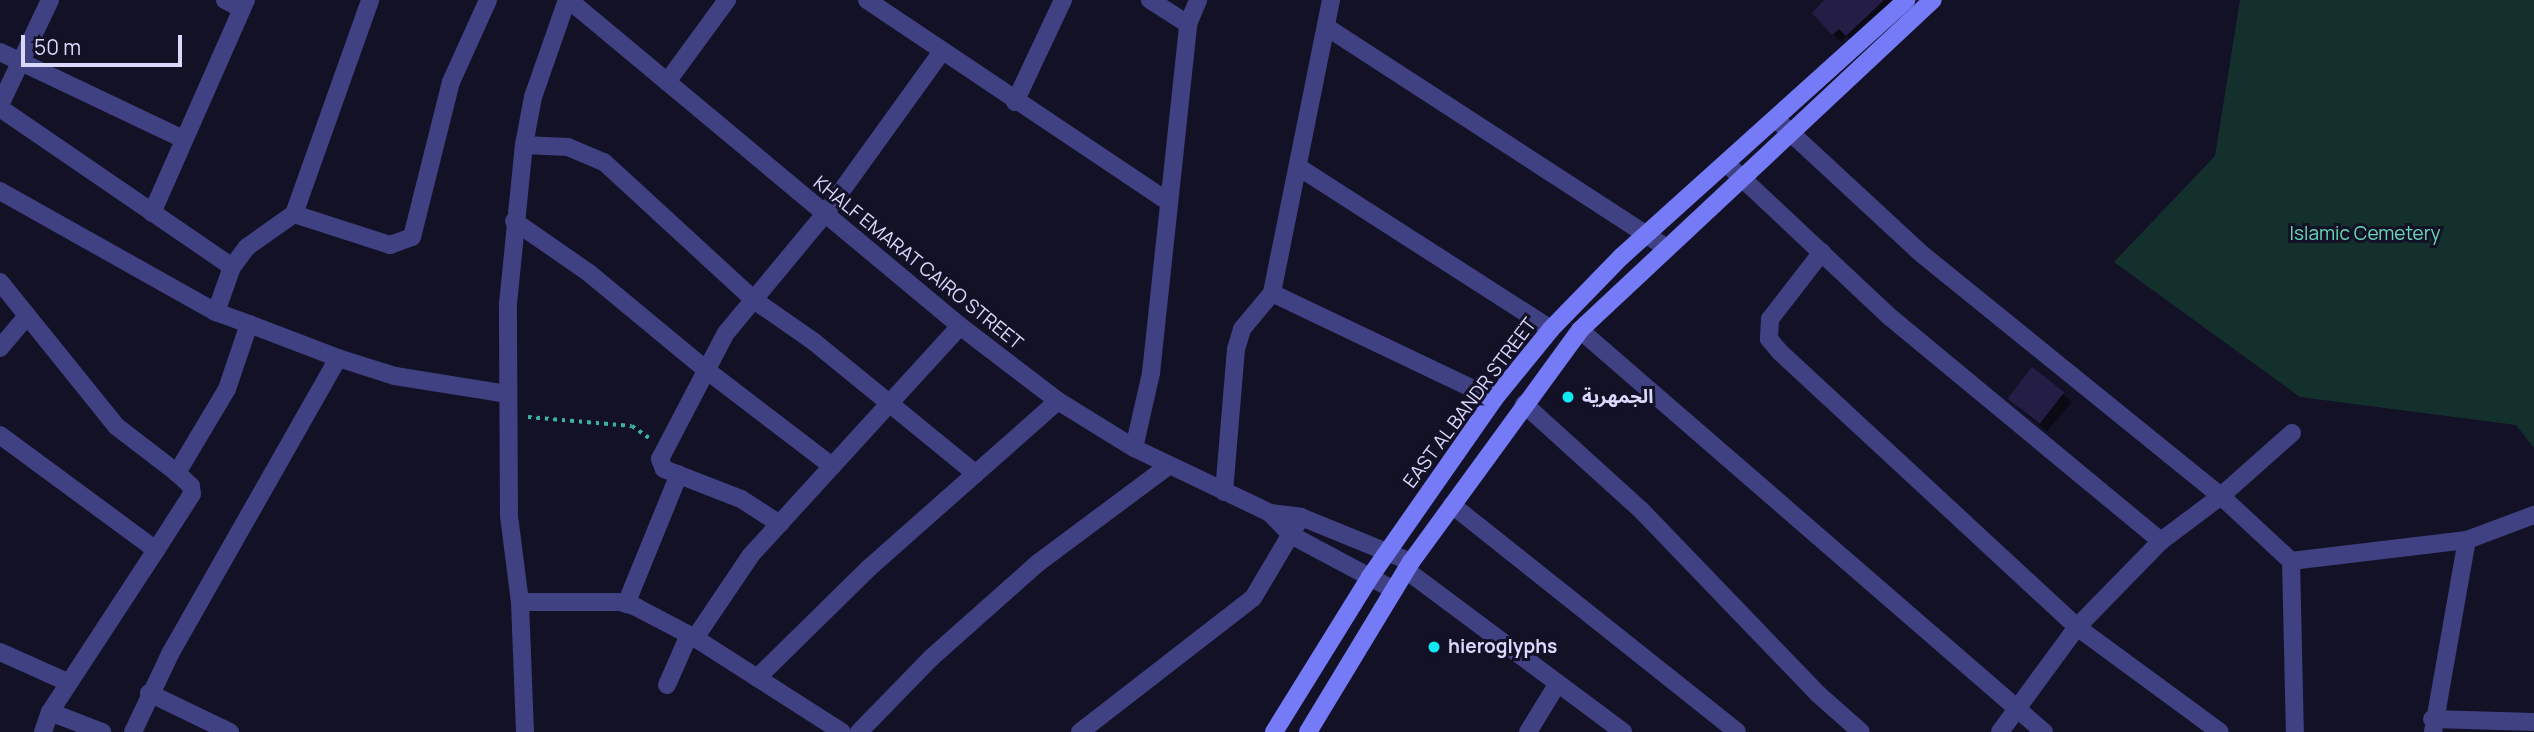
<!DOCTYPE html>
<meta charset="utf-8">
<style>
body{margin:0}
#map{position:relative;width:2534px;height:732px;overflow:hidden;background:#131126;font-family:Manrope,"Noto Sans Arabic",sans-serif}
div>[style]{position:absolute}
.green>*{inset:0;background:#14302d}
.shadow>*{inset:0;background:#0007}
.building>*{inset:0;background:#241e46;transform-origin:0 0}
.path>*{height:3.5px;margin-top:-1.75px;transform-origin:0;background:repeating-linear-gradient(90deg,#37b2a3 0 3.5px,transparent 0 8.5px)}
.minor>*{height:18px;margin:-9px;padding:0 9px;transform-origin:9px;border-radius:9px;background:#3f4182}
.secondary>*{height:18px;margin:-9px;padding:0 9px;transform-origin:9px;border-radius:9px;background:#757af7}
.dots>*{width:19px;height:19px;translate:-50% -50%;box-sizing:border-box;border:4px solid #131126;border-radius:50%}
span{translate:-50% -50%;white-space:nowrap;text-align:center;line-height:1.15;-webkit-text-stroke:6px #131126;paint-order:stroke}
.park-label{font-size:19px;color:#68d9b6}
.street-label{font-size:19px;color:#dad8fd}
.poi-label{font-size:19px;color:#dad8fd;font-weight:700}
.left{translate:0 -50%;text-align:left}
.scale{position:absolute;left:21px;top:35px;width:161px;height:32px;box-sizing:border-box;border:4px solid #dad8fd;border-top:0;padding-left:9px;font-size:21px;line-height:24px;white-space:nowrap;color:#dad8fd;-webkit-text-stroke:5px #131126;paint-order:stroke}
</style>
<div id="map">
<div class="green">
<div style="clip-path:polygon(2240px 0,2534px 0,2534px 448px,2516px 425px,2300px 397px,2114px 262px,2215px 156px)"></div>
</div>
<div class="shadow">
<div style="clip-path:polygon(1827px 0,1900px 0,1855px 43px,1847px 36px,1841px 42px,1833px 34px)"></div>
<div style="clip-path:polygon(2033px 369px,2072px 402px,2047px 431px,2016px 406px)"></div>
</div>
<div class="building">
<div style="clip-path:polygon(1824px 0,1884px 0,1846px 36px,1839px 29px,1832px 35px,1812px 13px)"></div>
<div style="left:2032px;top:367px;width:41px;height:40px;rotate:38deg"></div>
</div>
<div class="path">
<div style="left:528px;top:417px;width:104px;rotate:4.9deg"></div>
<div style="left:632px;top:426px;width:21px;rotate:35deg"></div>
</div>
<div class="minor">
<div style="left:225px;top:0;width:19px;rotate:28deg"></div>
<div style="left:569px;top:0;width:509px;rotate:39.82deg"></div>
<div style="left:960px;top:326px;width:123px;rotate:37.4deg"></div>
<div style="left:1058px;top:401px;width:89px;rotate:31.7deg"></div>
<div style="left:1134px;top:448px;width:151px;rotate:25.5deg"></div>
<div style="left:1270px;top:513px;width:31px;rotate:7deg"></div>
<div style="left:1301px;top:517px;width:119px;rotate:22.2deg"></div>
<div style="left:867px;top:0;width:363px;rotate:33.8deg"></div>
<div style="left:1150px;top:0;width:45px;rotate:32.3deg"></div>
<div style="left:1331px;top:0;width:299px;rotate:101.4deg"></div>
<div style="left:1272px;top:293px;width:246px;rotate:25.5deg"></div>
<div style="left:1328px;top:28px;width:404px;rotate:33deg"></div>
<div style="left:0;top:52px;width:203px;rotate:25.4deg"></div>
<div style="left:667px;top:82px;width:102px;rotate:-53.8deg"></div>
<div style="left:1015px;top:102px;width:113px;rotate:-64.8deg"></div>
<div style="left:0;top:105px;width:116px;rotate:-64.5deg"></div>
<div style="left:0;top:108px;width:281px;rotate:34.4deg"></div>
<div style="left:1777px;top:120px;width:199px;rotate:42.8deg"></div>
<div style="left:1923px;top:255px;width:383px;rotate:39deg"></div>
<div style="left:2221px;top:496px;width:75px;rotate:143.1deg"></div>
<div style="left:2161px;top:541px;width:120px;rotate:134.3deg"></div>
<div style="left:2077px;top:627px;width:130px;rotate:126.3deg"></div>
<div style="left:524px;top:145px;width:44px;rotate:2.6deg"></div>
<div style="left:568px;top:147px;width:39px;rotate:23deg"></div>
<div style="left:604px;top:162px;width:204px;rotate:42.6deg"></div>
<div style="left:754px;top:300px;width:72px;rotate:34.8deg"></div>
<div style="left:813px;top:341px;width:210px;rotate:39.2deg"></div>
<div style="left:1727px;top:164px;width:224px;rotate:43.2deg"></div>
<div style="left:1890px;top:317px;width:352px;rotate:39.6deg"></div>
<div style="left:1300px;top:168px;width:298px;rotate:32.7deg"></div>
<div style="left:0;top:191px;width:248px;rotate:29.3deg"></div>
<div style="left:216px;top:312px;width:35px;rotate:20deg"></div>
<div style="left:249px;top:324px;width:69px;rotate:108.7deg"></div>
<div style="left:227px;top:389px;width:98px;rotate:120.8deg"></div>
<div style="left:177px;top:473px;width:19px;rotate:43deg"></div>
<div style="left:191px;top:486px;width:8px;rotate:83deg"></div>
<div style="left:192px;top:494px;width:67px;rotate:122.7deg"></div>
<div style="left:152px;top:213px;width:233px;rotate:-66.2deg"></div>
<div style="left:294px;top:214px;width:101px;rotate:17.9deg"></div>
<div style="left:390px;top:245px;width:23px;rotate:-20deg"></div>
<div style="left:412px;top:237px;width:160px;rotate:-75.9deg"></div>
<div style="left:451px;top:82px;width:90px;rotate:-65.7deg"></div>
<div style="left:514px;top:221px;width:91px;rotate:34.7deg"></div>
<div style="left:589px;top:273px;width:151px;rotate:39.6deg"></div>
<div style="left:705px;top:369px;width:160px;rotate:37.4deg"></div>
<div style="left:1822px;top:252px;width:85px;rotate:127.8deg"></div>
<div style="left:1770px;top:319px;width:20px;rotate:93deg"></div>
<div style="left:1769px;top:339px;width:17px;rotate:50deg"></div>
<div style="left:1780px;top:352px;width:405px;rotate:42.8deg"></div>
<div style="left:2077px;top:627px;width:177px;rotate:36.3deg"></div>
<div style="left:0;top:282px;width:185px;rotate:51.1deg"></div>
<div style="left:116px;top:426px;width:77px;rotate:37.6deg"></div>
<div style="left:216px;top:312px;width:48px;rotate:-70.4deg"></div>
<div style="left:232px;top:267px;width:25px;rotate:-53deg"></div>
<div style="left:247px;top:247px;width:57px;rotate:-35.1deg"></div>
<div style="left:294px;top:214px;width:227px;rotate:-70.4deg"></div>
<div style="left:249px;top:324px;width:95px;rotate:20.9deg"></div>
<div style="left:1580px;top:330px;width:614px;rotate:40.9deg"></div>
<div style="left:0;top:348px;width:42px;rotate:-49.8deg"></div>
<div style="left:1524px;top:404px;width:158px;rotate:42.2deg"></div>
<div style="left:1641px;top:510px;width:255px;rotate:46.1deg"></div>
<div style="left:1818px;top:694px;width:57px;rotate:41.5deg"></div>
<div style="left:2292px;top:433px;width:95px;rotate:138.4deg"></div>
<div style="left:2221px;top:496px;width:96px;rotate:42.9deg"></div>
<div style="left:2291px;top:561px;width:177px;rotate:-6.8deg"></div>
<div style="left:2467px;top:540px;width:72px;rotate:-20.5deg"></div>
<div style="left:0;top:435px;width:194px;rotate:36.4deg"></div>
<div style="left:156px;top:550px;width:194px;rotate:123.2deg"></div>
<div style="left:50px;top:712px;width:56px;rotate:21deg"></div>
<div style="left:1134px;top:448px;width:77px;rotate:-77.2deg"></div>
<div style="left:1151px;top:373px;width:351px;rotate:-83.9deg"></div>
<div style="left:1188px;top:24px;width:26px;rotate:-67deg"></div>
<div style="left:1224px;top:492px;width:144px;rotate:-85.2deg"></div>
<div style="left:1236px;top:349px;width:21px;rotate:-73deg"></div>
<div style="left:1242px;top:329px;width:47px;rotate:-50.2deg"></div>
<div style="left:1452px;top:505px;width:364px;rotate:38.5deg"></div>
<div style="left:1270px;top:513px;width:30px;rotate:46deg"></div>
<div style="left:1291px;top:535px;width:117px;rotate:28.1deg"></div>
<div style="left:780px;top:524px;width:46px;rotate:-147.3deg"></div>
<div style="left:741px;top:499px;width:83px;rotate:-158.7deg"></div>
<div style="left:664px;top:469px;width:11px;rotate:-112deg"></div>
<div style="left:660px;top:459px;width:142px;rotate:-62.4deg"></div>
<div style="left:726px;top:333px;width:153px;rotate:-50.3deg"></div>
<div style="left:824px;top:215px;width:200px;rotate:-54.2deg"></div>
<div style="left:2291px;top:561px;width:171px;rotate:88.7deg"></div>
<div style="left:1406px;top:570px;width:271px;rotate:36.7deg"></div>
<div style="left:520px;top:602px;width:100px"></div>
<div style="left:620px;top:602px;width:17px;rotate:17deg"></div>
<div style="left:636px;top:607px;width:67px;rotate:27.7deg"></div>
<div style="left:695px;top:638px;width:174px;rotate:32.6deg"></div>
<div style="left:626px;top:604px;width:140px;rotate:-67.8deg"></div>
<div style="left:695px;top:638px;width:100px;rotate:-56deg"></div>
<div style="left:751px;top:555px;width:310px;rotate:-47.6deg"></div>
<div style="left:0;top:652px;width:73px;rotate:24.1deg"></div>
<div style="left:757px;top:678px;width:157px;rotate:-44.5deg"></div>
<div style="left:869px;top:568px;width:252px;rotate:-41.5deg"></div>
<div style="left:667px;top:685px;width:55px;rotate:-66.3deg"></div>
<div style="left:149px;top:693px;width:90px;rotate:25.7deg"></div>
<div style="left:2432px;top:719px;width:102px;rotate:1.7deg"></div>
<div style="left:43px;top:732px;width:21px;rotate:-71deg"></div>
<div style="left:133px;top:732px;width:86px;rotate:-64.6deg"></div>
<div style="left:170px;top:654px;width:340px;rotate:-60.4deg"></div>
<div style="left:338px;top:358px;width:60px;rotate:17.5deg"></div>
<div style="left:395px;top:376px;width:113px;rotate:9.1deg"></div>
<div style="left:525px;top:732px;width:130px;rotate:-92.2deg"></div>
<div style="left:520px;top:602px;width:87px;rotate:-97.3deg"></div>
<div style="left:509px;top:516px;width:212px;rotate:-90.3deg"></div>
<div style="left:508px;top:304px;width:160px;rotate:-84.3deg"></div>
<div style="left:524px;top:145px;width:49px;rotate:-79.4deg"></div>
<div style="left:533px;top:97px;width:103px;rotate:-70.7deg"></div>
<div style="left:859px;top:732px;width:103px;rotate:-45.8deg"></div>
<div style="left:931px;top:658px;width:143px;rotate:-41.6deg"></div>
<div style="left:1038px;top:563px;width:162px;rotate:-36.7deg"></div>
<div style="left:1080px;top:732px;width:219px;rotate:-37.8deg"></div>
<div style="left:1253px;top:598px;width:94px;rotate:-59.3deg"></div>
<div style="left:1528px;top:732px;width:57px;rotate:-58.5deg"></div>
<div style="left:2433px;top:732px;width:195px;rotate:-80deg"></div>
</div>
<div class="secondary">
<div style="left:1274px;top:732px;width:182px;rotate:-58.2deg"></div>
<div style="left:1370px;top:577px;width:217px;rotate:-55.1deg"></div>
<div style="left:1494px;top:399px;width:90px;rotate:-50.8deg"></div>
<div style="left:1551px;top:329px;width:100px;rotate:-45.8deg"></div>
<div style="left:1621px;top:257px;width:384px;rotate:-42deg"></div>
<div style="left:1308px;top:732px;width:199px;rotate:-58.8deg"></div>
<div style="left:1411px;top:562px;width:287px;rotate:-53.9deg"></div>
<div style="left:1580px;top:330px;width:483px;rotate:-43.1deg"></div>
</div>
<div class="dots">
<div style="left:1568px;top:397px;background:#10e9f1"></div>
<div style="left:1434px;top:647px;background:#10e9f1"></div>
</div>
<div class="park-label">
<span style="left:2365px;top:234px">Islamic Cemetery</span>
</div>
<div class="street-label">
<span style="left:918px;top:263px;rotate:39deg">KHALF EMARAT CAIRO STREET</span>
<span style="left:1470px;top:403px;rotate:-53deg">EAST AL BANDR STREET</span>
</div>
<div class="poi-label">
<span class="left" style="left:1582px;top:397px">الجمهرية</span>
<span class="left" style="left:1448px;top:647px">hieroglyphs</span>
</div>
<div class="scale">50 m</div>
</div>
